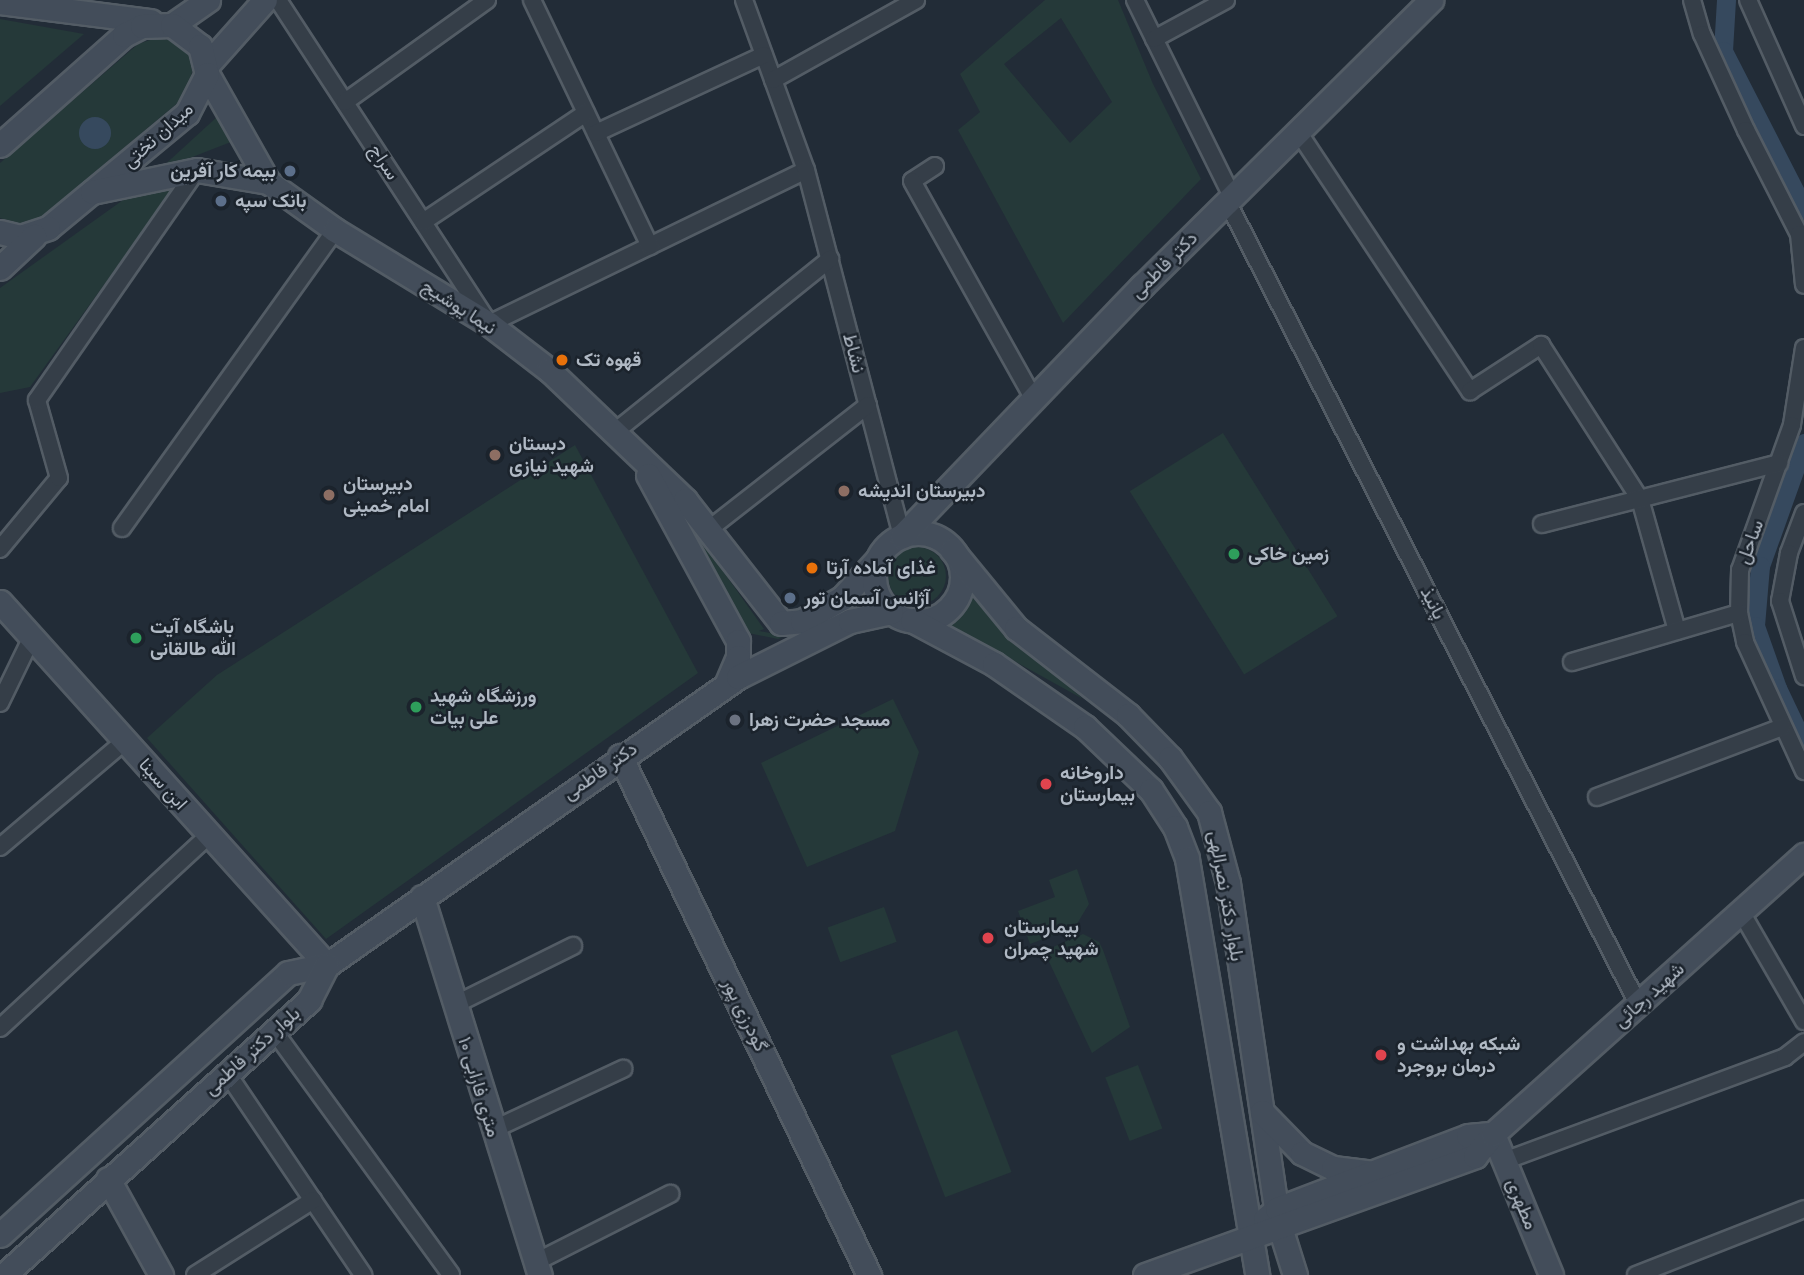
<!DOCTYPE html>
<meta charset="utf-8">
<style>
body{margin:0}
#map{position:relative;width:1804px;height:1275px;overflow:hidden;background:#222c37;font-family:Roboto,Vazirmatn,sans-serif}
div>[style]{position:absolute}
.green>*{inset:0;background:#253939;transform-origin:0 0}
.round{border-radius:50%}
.water>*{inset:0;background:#36495e}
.canal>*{height:19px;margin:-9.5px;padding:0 9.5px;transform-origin:9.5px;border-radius:9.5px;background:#36495e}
.roads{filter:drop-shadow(2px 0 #535c65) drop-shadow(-2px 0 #535c65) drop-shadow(0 2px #535c65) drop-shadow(0 -2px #535c65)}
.street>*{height:16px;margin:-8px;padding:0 8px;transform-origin:8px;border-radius:8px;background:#353e48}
.secondary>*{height:23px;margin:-11.5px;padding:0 11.5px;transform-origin:11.5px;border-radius:11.5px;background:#434d5a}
.secondary>.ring{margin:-11.5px;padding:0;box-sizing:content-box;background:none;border:23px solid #434d5a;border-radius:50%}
.dots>*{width:19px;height:19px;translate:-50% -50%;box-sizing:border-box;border:4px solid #1b232c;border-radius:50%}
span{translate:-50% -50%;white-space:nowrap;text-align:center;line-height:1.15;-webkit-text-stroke:5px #1b232c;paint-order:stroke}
.street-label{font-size:19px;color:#b0b9c4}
.poi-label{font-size:19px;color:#b0b9c4;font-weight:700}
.right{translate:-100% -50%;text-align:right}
.left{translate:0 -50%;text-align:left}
</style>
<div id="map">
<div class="green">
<div style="clip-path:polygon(evenodd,1045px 0,1118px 0,1153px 84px,1201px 179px,1063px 323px,958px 130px,980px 112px,960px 74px,1045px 0,1061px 18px,1112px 102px,1070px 143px,1004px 64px,1061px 18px)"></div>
<div style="clip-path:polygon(0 19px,84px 34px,0 106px)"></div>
<div style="clip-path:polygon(159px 37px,181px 44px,194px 64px,186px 96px,40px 218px,20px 224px,0 218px,0 163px,138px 44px)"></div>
<div style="clip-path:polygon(218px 116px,236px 140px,159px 170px)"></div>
<div style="clip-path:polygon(177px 184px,30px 387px,0 393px,0 288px,144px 185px)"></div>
<div style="left:1223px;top:433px;width:216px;height:110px;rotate:58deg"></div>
<div style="clip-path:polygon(575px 445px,698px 673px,326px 939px,147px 738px,217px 675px)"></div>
<div style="clip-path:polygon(672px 499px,764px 629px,759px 631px,781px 635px,846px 606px,778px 639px,748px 633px)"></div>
<div class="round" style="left:888px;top:547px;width:58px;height:58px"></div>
<div style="clip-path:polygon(968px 594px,1083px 699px,944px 622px)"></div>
<div style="clip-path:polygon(893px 699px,919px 752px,895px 831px,807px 867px,761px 763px)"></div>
<div style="clip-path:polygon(1077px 869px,1089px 904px,1075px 927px,1030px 944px,1018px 911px,1055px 897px,1049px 880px)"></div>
<div style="left:884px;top:907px;width:37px;height:60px;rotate:70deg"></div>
<div style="clip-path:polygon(1083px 934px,1099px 942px,1103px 950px,1130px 1027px,1092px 1053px,1044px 951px)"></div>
<div style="left:957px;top:1030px;width:152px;height:71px;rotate:69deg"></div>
<div style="left:1138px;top:1065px;width:68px;height:35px;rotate:69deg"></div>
</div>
<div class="water">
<div class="round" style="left:79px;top:117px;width:32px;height:32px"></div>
</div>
<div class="canal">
<div style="left:1726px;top:0;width:51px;rotate:93.4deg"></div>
<div style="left:1723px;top:51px;width:178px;rotate:62.9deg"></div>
<div style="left:1804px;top:443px;width:131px;rotate:109.7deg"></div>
<div style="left:1760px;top:566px;width:60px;rotate:94.8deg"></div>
<div style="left:1755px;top:626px;width:66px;rotate:70.5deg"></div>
<div style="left:1777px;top:688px;width:63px;rotate:64.7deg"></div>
</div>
<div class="roads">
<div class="street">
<div style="left:278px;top:0;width:387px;rotate:56.9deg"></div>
<div style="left:489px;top:324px;width:352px;rotate:-25.9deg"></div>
<div style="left:532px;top:0;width:273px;rotate:64.4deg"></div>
<div style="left:744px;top:0;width:181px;rotate:70deg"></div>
<div style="left:806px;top:170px;width:378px;rotate:75.3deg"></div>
<div style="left:1135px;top:0;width:221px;rotate:63.7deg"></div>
<div style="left:1692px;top:0;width:35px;rotate:74deg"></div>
<div style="left:1702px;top:34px;width:106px;rotate:65.4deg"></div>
<div style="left:1746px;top:130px;width:117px;rotate:63deg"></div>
<div style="left:1799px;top:234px;width:51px;rotate:84.4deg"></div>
<div style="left:1748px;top:0;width:138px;rotate:66deg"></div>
<div style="left:1154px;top:39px;width:82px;rotate:-28.4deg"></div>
<div style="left:773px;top:80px;width:164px;rotate:-29.2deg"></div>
<div style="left:345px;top:102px;width:175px;rotate:-35.7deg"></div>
<div style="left:596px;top:133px;width:185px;rotate:-24.9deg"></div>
<div style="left:1299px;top:133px;width:310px;rotate:56.5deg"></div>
<div style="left:1470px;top:391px;width:85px;rotate:-32.9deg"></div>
<div style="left:1541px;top:345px;width:183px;rotate:57.3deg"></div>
<div style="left:1640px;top:499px;width:137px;rotate:74.3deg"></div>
<div style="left:935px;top:166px;width:27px;rotate:147deg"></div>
<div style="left:912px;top:181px;width:250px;rotate:60.8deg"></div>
<div style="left:1228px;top:203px;width:900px;rotate:62.89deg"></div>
<div style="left:423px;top:222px;width:196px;rotate:-33.8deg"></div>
<div style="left:1804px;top:348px;width:78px;rotate:98.9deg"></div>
<div style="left:1792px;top:425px;width:154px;rotate:109.7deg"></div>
<div style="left:1740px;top:570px;width:43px;rotate:91.3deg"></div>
<div style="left:1739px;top:613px;width:30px;rotate:78deg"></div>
<div style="left:1745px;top:642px;width:142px;rotate:65.4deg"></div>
<div style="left:616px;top:431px;width:275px;rotate:-38.8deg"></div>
<div style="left:1804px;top:513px;width:43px;rotate:110.6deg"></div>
<div style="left:1789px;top:553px;width:49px;rotate:100.6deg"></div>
<div style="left:1780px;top:601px;width:79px;rotate:72.3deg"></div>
<div style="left:1542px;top:524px;width:245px;rotate:-14.4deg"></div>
<div style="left:122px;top:528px;width:366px;rotate:-54.4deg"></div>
<div style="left:708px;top:530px;width:203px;rotate:-38deg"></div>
<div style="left:0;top:549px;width:92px;rotate:-50.3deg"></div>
<div style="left:59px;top:478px;width:81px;rotate:-105.8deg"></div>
<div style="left:37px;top:400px;width:280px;rotate:-55.2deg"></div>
<div style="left:1572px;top:662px;width:174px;rotate:-16.4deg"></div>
<div style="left:0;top:703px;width:73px;rotate:-64.1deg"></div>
<div style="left:1597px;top:797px;width:198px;rotate:-20.7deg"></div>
<div style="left:0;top:847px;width:164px;rotate:-40.3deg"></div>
<div style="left:1741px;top:912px;width:126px;rotate:60deg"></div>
<div style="left:454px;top:1005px;width:133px;rotate:-26.4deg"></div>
<div style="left:0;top:1028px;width:284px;rotate:-42.7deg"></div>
<div style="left:274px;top:1031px;width:301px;rotate:54deg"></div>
<div style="left:227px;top:1073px;width:244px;rotate:56deg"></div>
<div style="left:492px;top:1130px;width:145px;rotate:-25deg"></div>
<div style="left:1504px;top:1161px;width:300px;rotate:-20.3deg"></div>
<div style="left:1785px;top:1057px;width:24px;rotate:-38deg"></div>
<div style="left:534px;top:1263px;width:153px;rotate:-26.9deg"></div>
<div style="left:195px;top:1275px;width:140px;rotate:-32.4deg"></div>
<div style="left:1636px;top:1275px;width:180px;rotate:-21.4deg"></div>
</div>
<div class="secondary">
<div style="left:0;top:2px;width:152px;rotate:7.2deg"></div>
<div style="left:172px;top:25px;width:44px;rotate:-34.8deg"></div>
<div style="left:207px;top:65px;width:87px;rotate:-48.3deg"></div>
<div style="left:207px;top:74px;width:124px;rotate:60.5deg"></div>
<div style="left:0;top:145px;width:166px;rotate:-41.6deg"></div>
<div style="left:124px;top:35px;width:20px;rotate:-27deg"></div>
<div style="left:142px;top:26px;width:30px;rotate:-2deg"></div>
<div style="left:172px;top:25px;width:35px;rotate:37deg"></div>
<div style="left:200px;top:46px;width:29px;rotate:76deg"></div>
<div style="left:207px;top:74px;width:44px;rotate:117.1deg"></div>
<div style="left:187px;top:113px;width:180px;rotate:140.4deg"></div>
<div style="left:48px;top:228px;width:29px;rotate:162deg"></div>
<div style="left:20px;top:237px;width:21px;rotate:-166deg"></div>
<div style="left:92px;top:192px;width:107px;rotate:-11.8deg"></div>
<div style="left:197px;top:170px;width:72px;rotate:9.6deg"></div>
<div style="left:268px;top:182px;width:82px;rotate:35.6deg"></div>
<div style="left:335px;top:230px;width:180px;rotate:31.4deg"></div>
<div style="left:489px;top:324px;width:76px;rotate:37.5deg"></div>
<div style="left:549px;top:370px;width:188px;rotate:43.7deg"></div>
<div style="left:685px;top:500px;width:156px;rotate:52deg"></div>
<div style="left:781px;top:623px;width:21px;rotate:-5deg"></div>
<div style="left:802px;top:621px;width:46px;rotate:-29.9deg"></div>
<div style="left:842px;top:598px;width:52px;rotate:-47.4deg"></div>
<div style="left:0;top:268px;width:47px;rotate:-43.3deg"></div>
<div style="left:648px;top:475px;width:189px;rotate:61.5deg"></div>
<div style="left:738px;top:641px;width:16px;rotate:90deg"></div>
<div style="left:738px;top:657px;width:30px;rotate:113deg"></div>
<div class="ring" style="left:874px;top:533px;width:65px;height:65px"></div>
<div style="left:902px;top:536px;width:347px;rotate:-46.2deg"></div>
<div style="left:1142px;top:286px;width:407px;rotate:-44.7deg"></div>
<div style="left:952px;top:550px;width:101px;rotate:50.6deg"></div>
<div style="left:1016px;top:628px;width:142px;rotate:37.8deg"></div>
<div style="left:1128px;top:715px;width:60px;rotate:45.7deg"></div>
<div style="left:1170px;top:758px;width:67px;rotate:54.2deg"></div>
<div style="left:1209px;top:812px;width:73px;rotate:75deg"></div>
<div style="left:1228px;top:883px;width:342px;rotate:81.6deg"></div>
<div style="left:1278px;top:1221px;width:57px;rotate:72.5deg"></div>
<div style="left:0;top:602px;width:489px;rotate:48deg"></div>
<div style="left:912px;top:620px;width:93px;rotate:28.2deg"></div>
<div style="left:994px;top:664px;width:111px;rotate:34.7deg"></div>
<div style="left:1085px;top:727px;width:91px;rotate:43.7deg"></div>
<div style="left:1151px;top:790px;width:44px;rotate:57deg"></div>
<div style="left:1175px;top:827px;width:34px;rotate:69deg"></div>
<div style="left:1187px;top:859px;width:422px;rotate:80.4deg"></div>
<div style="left:620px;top:756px;width:576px;rotate:64.37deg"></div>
<div style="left:422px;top:897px;width:396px;rotate:72.7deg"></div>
<div style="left:1262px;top:1112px;width:57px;rotate:45.7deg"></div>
<div style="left:1302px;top:1153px;width:34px;rotate:26deg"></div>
<div style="left:1333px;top:1168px;width:35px;rotate:7deg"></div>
<div style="left:1493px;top:1134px;width:152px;rotate:67.6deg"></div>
<div style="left:108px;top:1179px;width:110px;rotate:61.1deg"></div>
<div style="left:1265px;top:1219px;width:16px;rotate:-40deg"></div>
<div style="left:1277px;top:1209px;width:204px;rotate:-20.9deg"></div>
<div style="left:1468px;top:1136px;width:25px;rotate:-5deg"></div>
<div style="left:0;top:1235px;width:389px;rotate:-42.3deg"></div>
<div style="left:288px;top:973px;width:40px;rotate:-12deg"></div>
<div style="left:327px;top:965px;width:502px;rotate:-35.02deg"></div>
<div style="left:738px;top:677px;width:125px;rotate:-26.6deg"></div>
<div style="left:850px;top:621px;width:42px;rotate:-12.4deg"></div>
<div style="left:4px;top:1275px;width:411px;rotate:-42deg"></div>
<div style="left:309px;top:1000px;width:39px;rotate:-63deg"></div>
<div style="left:1145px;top:1275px;width:351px;rotate:-19.8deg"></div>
<div style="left:1475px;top:1156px;width:28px;rotate:-51deg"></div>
<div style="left:1493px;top:1134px;width:418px;rotate:-41.9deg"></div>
</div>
</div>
<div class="dots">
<div style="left:290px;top:171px;background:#5c6f8a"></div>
<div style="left:221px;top:201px;background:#5c6f8a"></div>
<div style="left:562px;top:360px;background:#e8710a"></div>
<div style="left:495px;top:455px;background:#8d6e63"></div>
<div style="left:844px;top:491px;background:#8d6e63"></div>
<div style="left:329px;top:495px;background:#8d6e63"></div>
<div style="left:1234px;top:554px;background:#2e9e5b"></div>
<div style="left:812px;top:568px;background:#e8710a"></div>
<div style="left:790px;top:598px;background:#5c6f8a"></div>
<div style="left:136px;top:638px;background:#2e9e5b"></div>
<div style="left:416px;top:707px;background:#2e9e5b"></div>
<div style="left:735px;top:720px;background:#6b7280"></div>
<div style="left:1046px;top:784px;background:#e0444e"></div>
<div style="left:988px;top:938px;background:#e0444e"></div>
<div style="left:1381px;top:1055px;background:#e0444e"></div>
</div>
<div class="street-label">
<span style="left:158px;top:135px;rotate:-42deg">میدان تختی</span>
<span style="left:384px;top:162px;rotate:57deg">سراج</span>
<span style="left:1164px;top:265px;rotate:-45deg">دکتر فاطمی</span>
<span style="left:459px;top:307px;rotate:33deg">نیما یوشیج</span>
<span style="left:854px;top:353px;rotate:75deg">نشاط</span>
<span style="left:1750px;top:542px;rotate:-70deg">ساحل</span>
<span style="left:1433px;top:603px;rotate:63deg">پانیذ</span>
<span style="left:600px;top:771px;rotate:-35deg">دکتر فاطمی</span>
<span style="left:163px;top:784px;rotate:48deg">ابن سینا</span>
<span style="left:1226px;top:896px;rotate:80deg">بلوار دکتر نصرالهی</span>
<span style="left:1649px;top:995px;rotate:-42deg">شهید رجائی</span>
<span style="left:745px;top:1015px;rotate:64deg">گودرزی پور</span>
<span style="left:252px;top:1051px;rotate:-42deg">بلوار دکتر فاطمی</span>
<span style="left:479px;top:1087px;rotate:73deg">۱۰ متری فارابی</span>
<span style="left:1522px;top:1204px;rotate:68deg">مطهری</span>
</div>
<div class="poi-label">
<span class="right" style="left:276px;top:171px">بیمه کار آفرین</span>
<span class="left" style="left:235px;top:201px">بانک سپه</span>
<span class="left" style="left:576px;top:360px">قهوه تک</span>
<span class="left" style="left:509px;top:455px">دبستان<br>شهید نیازی</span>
<span class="left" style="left:343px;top:495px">دبیرستان<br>امام خمینی</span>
<span class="left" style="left:858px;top:491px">دبیرستان اندیشه</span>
<span class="left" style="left:1248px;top:554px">زمین خاکی</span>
<span class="left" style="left:826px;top:568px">غذای آماده آرتا</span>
<span class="left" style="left:804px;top:598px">آژانس آسمان تور</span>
<span class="left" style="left:150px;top:638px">باشگاه آیت<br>الله طالقانی</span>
<span class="left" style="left:430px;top:707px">ورزشگاه شهید<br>علی بیات</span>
<span class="left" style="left:749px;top:720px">مسجد حضرت زهرا</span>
<span class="left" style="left:1060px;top:784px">داروخانه<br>بیمارستان</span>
<span class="left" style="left:1004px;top:938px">بیمارستان<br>شهید چمران</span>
<span class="left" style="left:1397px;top:1055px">شبکه بهداشت و<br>درمان بروجرد</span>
</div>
</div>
